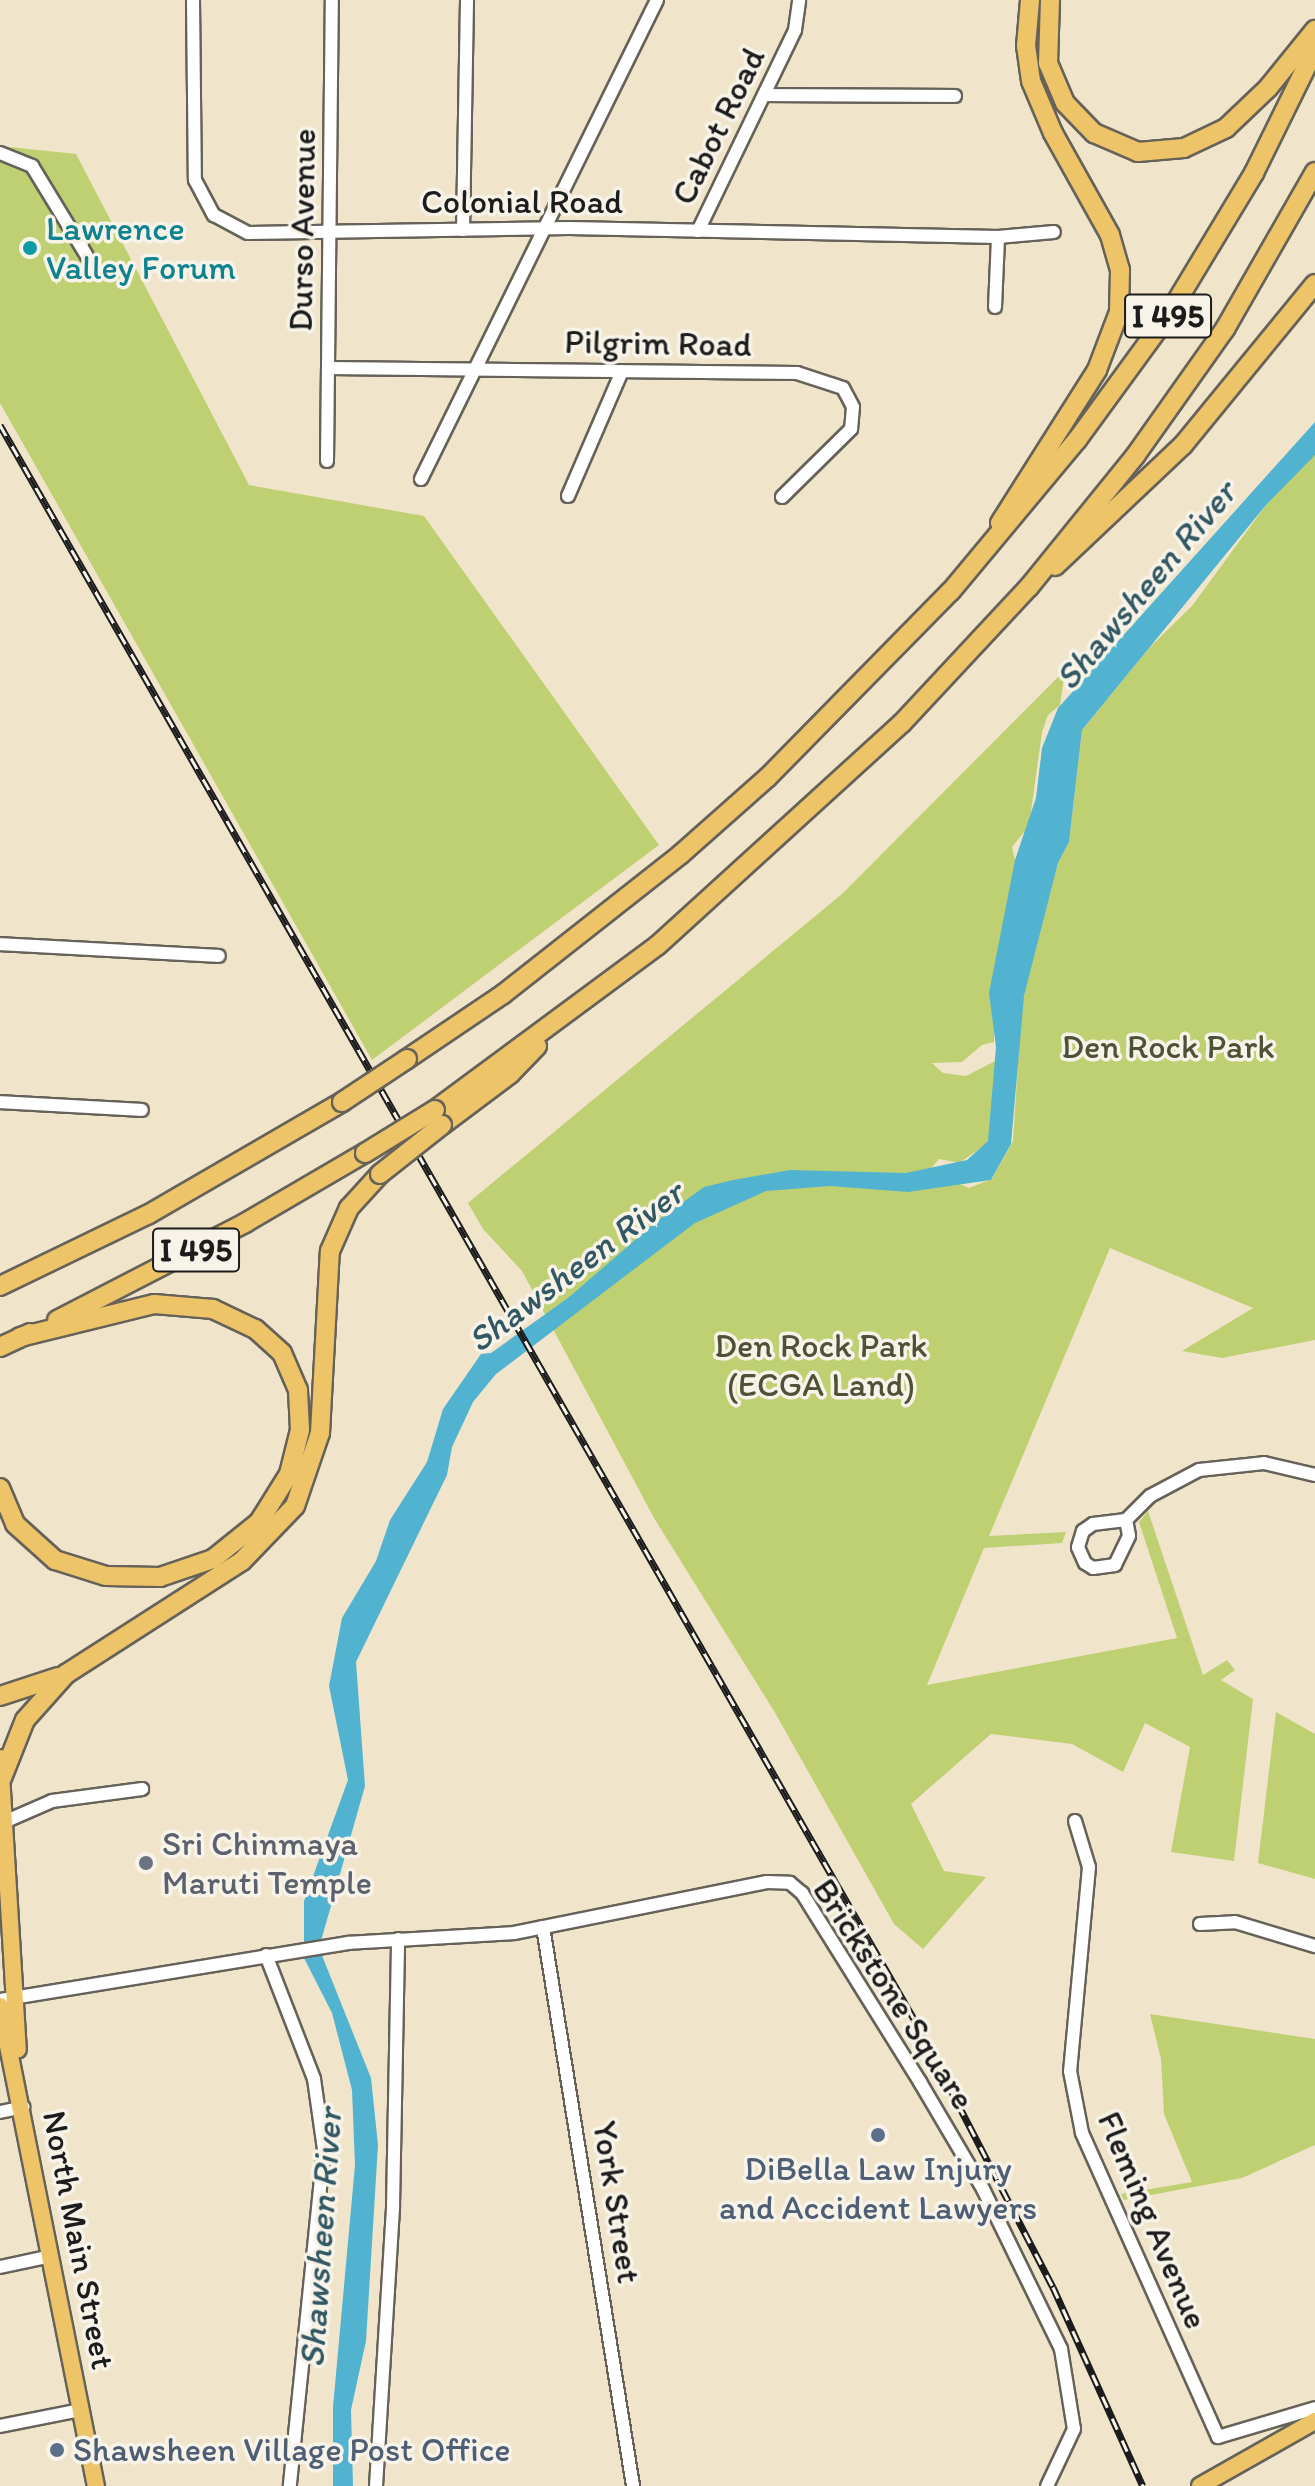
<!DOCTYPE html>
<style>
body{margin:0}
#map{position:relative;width:1315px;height:2486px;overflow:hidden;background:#f0e5cb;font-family:Itim,sans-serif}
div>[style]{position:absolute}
.green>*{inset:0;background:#bfd073}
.water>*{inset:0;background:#52b3d1}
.roads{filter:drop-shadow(2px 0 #666259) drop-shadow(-2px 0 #666259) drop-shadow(0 2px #666259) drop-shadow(0 -2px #666259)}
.minor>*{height:12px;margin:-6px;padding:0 6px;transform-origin:6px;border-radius:6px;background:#fff}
.major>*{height:16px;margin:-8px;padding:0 8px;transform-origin:8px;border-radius:8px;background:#eec469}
.highway>*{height:18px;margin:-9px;padding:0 9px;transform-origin:9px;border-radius:9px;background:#eec469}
.rail>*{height:7px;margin-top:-3.5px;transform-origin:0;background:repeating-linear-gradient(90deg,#f7f3e8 0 12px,#1c1c1c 0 24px);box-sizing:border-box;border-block:2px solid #1c1c1c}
.bridges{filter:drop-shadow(2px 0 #666259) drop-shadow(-2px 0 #666259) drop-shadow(0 2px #666259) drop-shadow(0 -2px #666259)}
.highway-bridge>*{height:18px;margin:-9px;padding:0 9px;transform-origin:9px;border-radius:9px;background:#eec469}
.dots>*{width:22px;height:22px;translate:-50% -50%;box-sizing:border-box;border:4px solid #f7f3e8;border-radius:50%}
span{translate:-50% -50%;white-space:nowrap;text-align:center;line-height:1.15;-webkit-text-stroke:7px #f7f3e8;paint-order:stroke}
.shield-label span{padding:2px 6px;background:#f7f3e8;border:2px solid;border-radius:6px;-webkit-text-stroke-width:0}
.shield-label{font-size:32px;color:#1c1c1c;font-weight:700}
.street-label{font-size:34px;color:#1c1c1c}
.culture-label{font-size:34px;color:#0d838f}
.left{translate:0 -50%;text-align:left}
.park-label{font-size:34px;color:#4d5236}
.worship-label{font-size:34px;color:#5b616d}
.service-label{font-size:34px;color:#4e5e75}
.water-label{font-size:36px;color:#325864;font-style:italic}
</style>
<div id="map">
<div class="green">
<div style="clip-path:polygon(0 146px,76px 154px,249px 485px,424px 516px,659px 845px,372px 1060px,0 403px)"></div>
<div style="clip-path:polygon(1315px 454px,1315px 1340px,1222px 1358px,1182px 1351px,1253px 1308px,1110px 1248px,989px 1536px,1066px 1532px,1062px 1543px,984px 1548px,927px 1685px,1177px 1638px,1139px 1522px,1148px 1511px,1203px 1675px,1227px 1660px,1235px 1670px,1221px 1680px,1253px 1699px,1234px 1861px,1171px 1852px,1190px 1747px,1145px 1723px,1123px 1772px,1072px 1744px,991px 1734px,911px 1804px,944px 1871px,986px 1877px,923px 1949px,894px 1924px,774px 1711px,654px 1518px,522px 1271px,483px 1229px,468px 1203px,842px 894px,1065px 670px,1060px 705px,1048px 715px,1042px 732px,1029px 826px,1012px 847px,1017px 869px,994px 971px,994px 1042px,982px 1045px,962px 1062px,932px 1063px,943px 1073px,966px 1076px,997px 1060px,992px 1140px,959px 1163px,939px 1159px,929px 1171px,969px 1188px,992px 1179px,1013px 1141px,1022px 1001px,1058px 863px,1069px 842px,1082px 730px,1150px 647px,1192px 606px,1266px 505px)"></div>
<div style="clip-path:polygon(1276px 1712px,1315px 1734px,1315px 1879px,1258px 1863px)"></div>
<div style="clip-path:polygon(1150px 2014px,1315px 2039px,1315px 2145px,1242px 2178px,1124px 2200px,1121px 2194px,1192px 2182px,1164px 2114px,1161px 2059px)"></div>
</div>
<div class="water">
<div style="clip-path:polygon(1315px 422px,1315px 455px,1266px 505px,1082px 730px,1069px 842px,1058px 863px,1024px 996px,1011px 1144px,991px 1180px,908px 1192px,830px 1186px,766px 1191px,695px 1223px,496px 1374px,473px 1402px,452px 1447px,447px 1475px,356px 1662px,365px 1786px,319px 1948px,371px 2078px,378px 2145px,366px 2341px,351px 2410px,353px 2486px,333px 2486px,333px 2407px,355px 2165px,352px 2090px,332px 2013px,304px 1958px,304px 1901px,348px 1780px,329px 1686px,342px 1618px,376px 1561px,390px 1520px,427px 1462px,443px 1409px,481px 1354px,491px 1353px,568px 1298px,657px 1221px,704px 1187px,733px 1180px,790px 1170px,906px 1173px,967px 1160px,988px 1141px,996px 1047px,989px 993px,1015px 860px,1036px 798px,1042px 748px,1058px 708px)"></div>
</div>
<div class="roads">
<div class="minor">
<div style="left:193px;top:0;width:180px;rotate:89.4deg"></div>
<div style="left:195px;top:180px;width:40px;rotate:62deg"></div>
<div style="left:214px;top:215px;width:38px;rotate:28deg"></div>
<div style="left:248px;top:233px;width:321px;rotate:-0.9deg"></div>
<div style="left:569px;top:228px;width:429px;rotate:1.2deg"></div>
<div style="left:998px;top:237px;width:56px;rotate:-5.1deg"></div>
<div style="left:764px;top:95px;width:191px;rotate:0.3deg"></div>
<div style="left:0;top:153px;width:35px;rotate:22deg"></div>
<div style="left:32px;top:166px;width:105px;rotate:58.6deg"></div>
<div style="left:463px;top:230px;width:230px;rotate:-89deg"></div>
<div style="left:698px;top:231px;width:223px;rotate:-64.2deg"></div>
<div style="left:795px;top:30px;width:30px;rotate:-82deg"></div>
<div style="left:995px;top:307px;width:70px;rotate:-87.5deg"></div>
<div style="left:328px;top:368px;width:469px;rotate:0.6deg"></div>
<div style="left:797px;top:373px;width:48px;rotate:18.1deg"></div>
<div style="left:843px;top:388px;width:21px;rotate:62deg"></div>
<div style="left:853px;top:407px;width:22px;rotate:95deg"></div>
<div style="left:851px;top:429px;width:97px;rotate:135.4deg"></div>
<div style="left:327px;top:461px;width:461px;rotate:-89.4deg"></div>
<div style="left:421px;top:479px;width:534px;rotate:-63.77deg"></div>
<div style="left:568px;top:496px;width:136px;rotate:-66.6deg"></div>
<div style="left:0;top:944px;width:219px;rotate:3.1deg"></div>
<div style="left:0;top:1102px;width:142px;rotate:3.2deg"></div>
<div style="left:1126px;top:1520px;width:16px;rotate:79deg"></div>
<div style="left:1129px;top:1536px;width:32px;rotate:116deg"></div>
<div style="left:1115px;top:1565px;width:22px;rotate:172deg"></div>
<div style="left:1093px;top:1568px;width:9px;rotate:-148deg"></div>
<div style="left:1085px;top:1563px;width:17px;rotate:-114deg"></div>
<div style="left:1078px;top:1547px;width:17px;rotate:-73deg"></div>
<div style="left:1083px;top:1531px;width:12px;rotate:-35deg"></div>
<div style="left:1093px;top:1524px;width:33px;rotate:-7deg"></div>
<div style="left:1126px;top:1520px;width:34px;rotate:-45deg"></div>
<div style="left:1150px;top:1496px;width:55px;rotate:-28deg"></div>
<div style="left:1199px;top:1470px;width:65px;rotate:-6.1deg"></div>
<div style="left:1264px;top:1463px;width:52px;rotate:13.2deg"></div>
<div style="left:1075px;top:1821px;width:48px;rotate:73.1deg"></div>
<div style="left:1089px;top:1867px;width:205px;rotate:95.3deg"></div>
<div style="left:1070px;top:2071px;width:63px;rotate:79deg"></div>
<div style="left:1082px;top:2133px;width:333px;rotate:65.9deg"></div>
<div style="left:1218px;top:2437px;width:101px;rotate:-16.6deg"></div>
<div style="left:4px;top:1822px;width:52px;rotate:-23.6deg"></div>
<div style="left:52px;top:1801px;width:91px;rotate:-7.6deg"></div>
<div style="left:1200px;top:1924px;width:35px;rotate:-3deg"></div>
<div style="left:1235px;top:1922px;width:84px;rotate:16.7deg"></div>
<div style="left:543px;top:1927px;width:566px;rotate:80.85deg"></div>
<div style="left:266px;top:1955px;width:133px;rotate:68.8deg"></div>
<div style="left:314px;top:2079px;width:71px;rotate:81.9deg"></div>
<div style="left:324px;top:2149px;width:339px;rotate:95.8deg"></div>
<div style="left:0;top:2000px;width:353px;rotate:-9.3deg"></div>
<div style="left:348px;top:1943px;width:166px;rotate:-3.4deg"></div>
<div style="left:514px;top:1933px;width:258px;rotate:-11.4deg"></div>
<div style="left:767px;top:1882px;width:23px;rotate:2deg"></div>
<div style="left:790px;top:1883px;width:16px;rotate:40deg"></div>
<div style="left:802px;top:1893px;width:223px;rotate:58deg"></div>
<div style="left:920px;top:2082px;width:124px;rotate:59.5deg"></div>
<div style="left:983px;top:2189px;width:178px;rotate:64deg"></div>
<div style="left:1061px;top:2349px;width:81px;rotate:80.8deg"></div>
<div style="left:1074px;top:2429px;width:63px;rotate:115.3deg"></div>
<div style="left:0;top:2112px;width:24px;rotate:-12deg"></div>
<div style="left:0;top:2267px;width:52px;rotate:-12.2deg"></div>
<div style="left:0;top:2426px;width:83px;rotate:-11.2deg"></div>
<div style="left:376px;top:2486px;width:281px;rotate:-86.5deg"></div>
<div style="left:393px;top:2206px;width:267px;rotate:-88.9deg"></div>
</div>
<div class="major">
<div style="left:0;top:1758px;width:292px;rotate:86.5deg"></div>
<div style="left:0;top:2006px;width:490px;rotate:78.7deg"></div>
<div style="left:1200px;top:2486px;width:132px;rotate:-29.5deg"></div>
</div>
<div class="highway">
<div style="left:1050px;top:0;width:63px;rotate:91.8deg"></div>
<div style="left:1048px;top:63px;width:43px;rotate:67deg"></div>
<div style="left:1065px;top:103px;width:42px;rotate:46deg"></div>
<div style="left:1094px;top:133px;width:48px;rotate:23.4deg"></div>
<div style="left:1138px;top:152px;width:46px;rotate:-5deg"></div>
<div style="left:1184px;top:148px;width:47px;rotate:-25.5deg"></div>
<div style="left:1226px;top:128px;width:58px;rotate:-43.6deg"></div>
<div style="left:1268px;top:88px;width:75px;rotate:-51deg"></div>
<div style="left:1000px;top:523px;width:181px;rotate:-57.6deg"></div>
<div style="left:1097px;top:370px;width:62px;rotate:-69.2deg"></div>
<div style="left:1119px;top:312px;width:42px;rotate:-88.6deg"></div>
<div style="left:1120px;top:270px;width:36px;rotate:-106deg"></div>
<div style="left:1110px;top:235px;width:117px;rotate:-119.2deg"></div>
<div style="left:1053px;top:133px;width:56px;rotate:-112.9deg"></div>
<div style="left:1031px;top:81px;width:35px;rotate:-98deg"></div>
<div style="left:1026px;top:46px;width:46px;rotate:-85deg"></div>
<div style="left:1055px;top:566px;width:176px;rotate:-43.4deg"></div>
<div style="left:1183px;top:445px;width:208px;rotate:-50.7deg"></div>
<div style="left:407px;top:1059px;width:115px;rotate:-34deg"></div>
<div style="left:502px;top:995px;width:228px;rotate:-38.2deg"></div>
<div style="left:681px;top:854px;width:115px;rotate:-41.5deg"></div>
<div style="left:767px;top:778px;width:262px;rotate:-45.5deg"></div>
<div style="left:951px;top:591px;width:197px;rotate:-50.2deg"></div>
<div style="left:1077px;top:440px;width:156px;rotate:-53.9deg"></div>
<div style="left:1169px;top:314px;width:165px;rotate:-58.9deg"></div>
<div style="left:1254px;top:173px;width:138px;rotate:-63.8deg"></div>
<div style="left:435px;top:1110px;width:277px;rotate:-36.5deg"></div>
<div style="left:658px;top:945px;width:330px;rotate:-42.3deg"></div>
<div style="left:902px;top:723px;width:186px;rotate:-47deg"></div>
<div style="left:1029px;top:587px;width:169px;rotate:-51deg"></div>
<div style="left:1135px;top:456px;width:156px;rotate:-54.7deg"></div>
<div style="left:1225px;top:329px;width:181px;rotate:-60.2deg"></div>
<div style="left:442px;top:1125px;width:85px;rotate:-36.9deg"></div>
<div style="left:510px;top:1074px;width:39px;rotate:-46deg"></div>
<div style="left:0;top:1286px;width:165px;rotate:-25.8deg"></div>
<div style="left:149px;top:1214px;width:223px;rotate:-30.1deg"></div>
<div style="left:57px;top:1320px;width:212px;rotate:-27.3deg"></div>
<div style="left:245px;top:1223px;width:139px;rotate:-30.3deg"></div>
<div style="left:0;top:1347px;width:33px;rotate:-25deg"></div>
<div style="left:0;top:1488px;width:39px;rotate:67deg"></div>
<div style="left:15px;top:1524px;width:54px;rotate:42deg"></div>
<div style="left:55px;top:1560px;width:53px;rotate:17.4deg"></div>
<div style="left:106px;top:1576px;width:54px;rotate:1.1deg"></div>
<div style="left:160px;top:1577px;width:56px;rotate:-18.8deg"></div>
<div style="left:213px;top:1559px;width:59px;rotate:-38.8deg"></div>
<div style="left:259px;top:1522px;width:57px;rotate:-58deg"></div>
<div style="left:289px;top:1474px;width:45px;rotate:-76deg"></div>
<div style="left:300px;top:1430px;width:40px;rotate:-92.9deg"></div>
<div style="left:298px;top:1390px;width:40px;rotate:-113.4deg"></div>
<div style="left:282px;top:1353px;width:36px;rotate:-138deg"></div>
<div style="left:255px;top:1329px;width:47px;rotate:-154.5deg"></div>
<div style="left:213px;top:1309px;width:59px;rotate:-175.2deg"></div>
<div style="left:154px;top:1304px;width:138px;rotate:166.2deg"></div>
<div style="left:0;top:1696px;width:61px;rotate:-18.1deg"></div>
<div style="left:2px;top:1778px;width:62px;rotate:-68.4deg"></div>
<div style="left:25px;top:1720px;width:62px;rotate:-48.3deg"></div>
<div style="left:66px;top:1674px;width:209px;rotate:-32.7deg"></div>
<div style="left:242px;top:1561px;width:76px;rotate:-46.1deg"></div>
<div style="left:295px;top:1506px;width:77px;rotate:-71.1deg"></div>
<div style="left:320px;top:1433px;width:182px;rotate:-86.9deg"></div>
<div style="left:330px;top:1251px;width:47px;rotate:-66.2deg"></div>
<div style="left:349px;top:1208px;width:46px;rotate:-47.6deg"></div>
</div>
</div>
<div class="rail">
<div style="left:0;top:425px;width:1837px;rotate:60.17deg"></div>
<div style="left:914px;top:2019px;width:302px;rotate:62.6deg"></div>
<div style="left:1053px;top:2287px;width:218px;rotate:65.7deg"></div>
</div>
<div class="bridges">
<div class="highway-bridge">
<div style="left:342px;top:1102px;width:78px;rotate:-33.5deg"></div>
<div style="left:365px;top:1153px;width:82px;rotate:-31.6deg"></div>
<div style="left:380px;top:1174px;width:79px;rotate:-38.3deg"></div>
</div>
</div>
<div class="dots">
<div style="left:30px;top:248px;background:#0f9aa8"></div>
<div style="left:146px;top:1863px;background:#6b7280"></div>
<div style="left:878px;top:2135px;background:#5c6f8a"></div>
<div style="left:57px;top:2450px;background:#5c6f8a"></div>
</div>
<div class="shield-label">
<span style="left:1168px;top:316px">I 495</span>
<span style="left:196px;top:1250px">I 495</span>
</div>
<div class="street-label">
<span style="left:718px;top:126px;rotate:-64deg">Cabot Road</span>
<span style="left:522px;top:202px">Colonial Road</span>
<span style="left:302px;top:230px;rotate:-89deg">Durso Avenue</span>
<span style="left:658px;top:343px;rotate:1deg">Pilgrim Road</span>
<span style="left:894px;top:1994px;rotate:57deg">Brickstone Square</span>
<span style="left:617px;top:2202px;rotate:81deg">York Street</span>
<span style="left:1153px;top:2220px;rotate:67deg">Fleming Avenue</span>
<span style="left:79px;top:2240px;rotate:79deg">North Main Street</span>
</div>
<div class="culture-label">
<span class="left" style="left:46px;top:248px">Lawrence<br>Valley Forum</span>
</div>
<div class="park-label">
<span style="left:1168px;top:1047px">Den Rock Park</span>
<span style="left:821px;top:1365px">Den Rock Park<br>(ECGA Land)</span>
</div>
<div class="worship-label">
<span class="left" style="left:162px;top:1863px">Sri Chinmaya<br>Maruti Temple</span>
</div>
<div class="service-label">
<span style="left:878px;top:2188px">DiBella Law Injury<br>and Accident Lawyers</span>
<span class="left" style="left:73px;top:2450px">Shawsheen Village Post Office</span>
</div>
<div class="water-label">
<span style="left:1145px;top:585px;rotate:-50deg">Shawsheen River</span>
<span style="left:575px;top:1266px;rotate:-37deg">Shawsheen River</span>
<span style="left:320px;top:2238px;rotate:-86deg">Shawsheen River</span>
</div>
</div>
